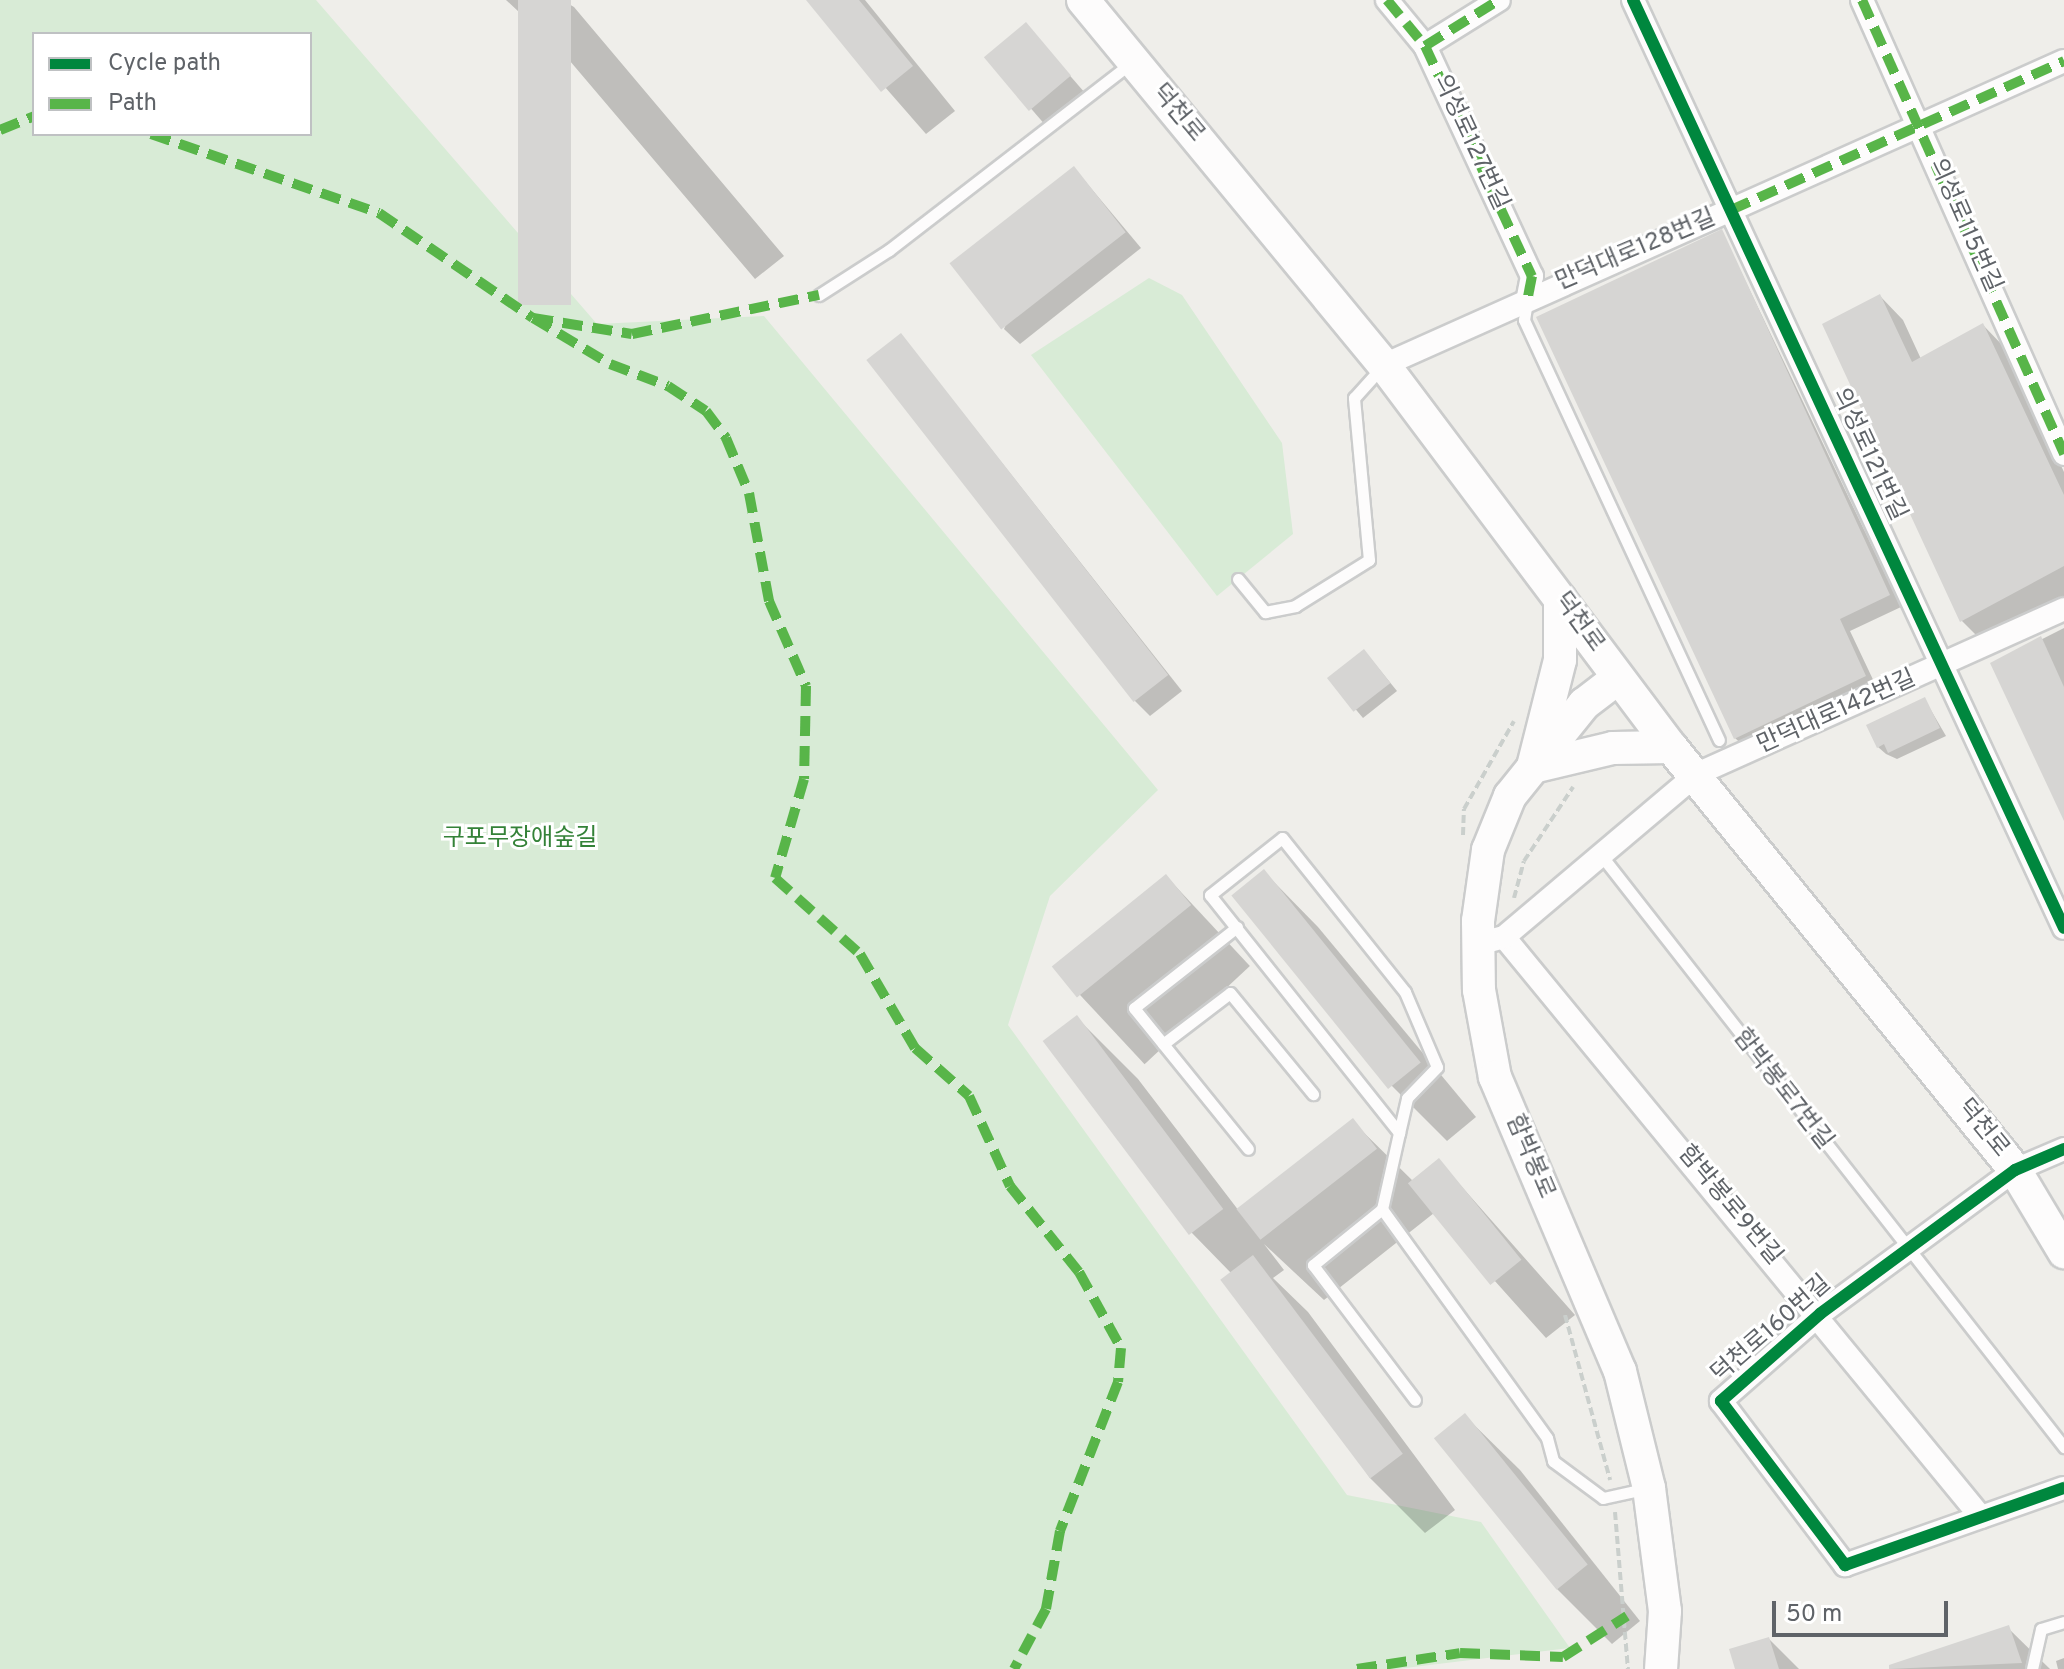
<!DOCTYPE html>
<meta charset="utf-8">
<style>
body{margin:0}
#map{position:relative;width:2064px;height:1669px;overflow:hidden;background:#efeeea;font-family:Overpass,"Noto Sans KR",sans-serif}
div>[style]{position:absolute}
.green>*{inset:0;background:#d8ebd6}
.shadow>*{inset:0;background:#0003;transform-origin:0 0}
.building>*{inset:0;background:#d6d5d3;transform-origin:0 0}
.path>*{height:4px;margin-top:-2px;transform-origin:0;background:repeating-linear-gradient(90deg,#cacfcc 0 8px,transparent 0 12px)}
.roads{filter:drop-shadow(2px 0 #cbcccc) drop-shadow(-2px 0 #cbcccc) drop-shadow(0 2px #cbcccc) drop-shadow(0 -2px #cbcccc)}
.lane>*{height:11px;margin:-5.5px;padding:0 5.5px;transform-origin:5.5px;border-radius:5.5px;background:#fdfcfc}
.street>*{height:22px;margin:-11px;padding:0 11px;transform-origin:11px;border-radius:11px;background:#fdfcfc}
.secondary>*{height:32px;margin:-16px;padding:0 16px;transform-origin:16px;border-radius:16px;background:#fdfcfc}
.quiet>*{height:10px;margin-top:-5px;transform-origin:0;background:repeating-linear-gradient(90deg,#58b549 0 20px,transparent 0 30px)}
.cycleway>*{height:12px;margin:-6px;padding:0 6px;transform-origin:6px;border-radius:6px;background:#00873e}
span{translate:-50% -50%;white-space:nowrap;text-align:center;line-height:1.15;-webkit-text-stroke:6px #fff;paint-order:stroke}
.street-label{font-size:24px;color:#5f6368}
.park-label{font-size:24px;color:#348238}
.legend{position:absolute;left:32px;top:32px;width:280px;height:104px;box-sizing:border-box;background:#fff;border:2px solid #bfc1c3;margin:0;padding:10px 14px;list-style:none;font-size:24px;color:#5f6368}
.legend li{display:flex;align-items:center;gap:16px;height:40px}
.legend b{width:40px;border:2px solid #bfc1c3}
.scale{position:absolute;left:1772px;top:1601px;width:176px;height:36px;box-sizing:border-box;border:4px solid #5f6368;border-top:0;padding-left:10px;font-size:24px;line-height:28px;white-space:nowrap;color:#5f6368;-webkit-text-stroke:6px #fff;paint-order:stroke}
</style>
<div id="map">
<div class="green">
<div style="clip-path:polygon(evenodd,0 0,316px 0,597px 324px,764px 316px,1158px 790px,1050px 896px,1008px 1025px,1347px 1495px,1481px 1522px,1570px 1648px,1397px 1669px,0 1669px,0 0,310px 34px,310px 134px,34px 134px,34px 34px,310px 34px)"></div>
<div style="clip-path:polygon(1149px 278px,1182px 295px,1282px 443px,1293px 534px,1217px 596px,1031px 355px)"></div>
</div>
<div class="shadow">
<div style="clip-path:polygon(506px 0,562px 0,574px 7px,784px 256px,755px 279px,564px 54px)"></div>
<div style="clip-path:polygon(809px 0,865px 0,955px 111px,926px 134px)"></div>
<div style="left:1026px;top:25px;width:89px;height:51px;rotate:49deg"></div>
<div style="clip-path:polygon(1074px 168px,1141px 248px,1020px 344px,1004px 329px)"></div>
<div style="clip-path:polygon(1722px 232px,1901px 607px,1850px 631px,1877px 688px,1747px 749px,1735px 738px)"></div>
<div style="clip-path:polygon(1880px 296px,1903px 320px,1921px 359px,1983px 325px,2006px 349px,2064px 472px,2064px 603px,1985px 644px,1961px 620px)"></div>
<div style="clip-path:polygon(901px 335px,1182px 691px,1150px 716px,1135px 701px)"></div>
<div style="clip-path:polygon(2064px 628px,2064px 814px,1993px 664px)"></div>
<div style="clip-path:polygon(1371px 659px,1397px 691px,1363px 718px,1330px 679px)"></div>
<div style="clip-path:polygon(1925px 700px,1946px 736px,1897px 759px,1886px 754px,1878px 747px)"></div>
<div style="clip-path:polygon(1264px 872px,1318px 927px,1476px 1117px,1447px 1141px,1392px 1086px,1235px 896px)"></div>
<div style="left:1166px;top:876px;width:123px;height:144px;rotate:47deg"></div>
<div style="clip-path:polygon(1077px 1018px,1138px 1079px,1239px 1211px,1352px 1121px,1414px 1182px,1439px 1161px,1575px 1315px,1546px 1338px,1434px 1213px,1324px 1300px,1264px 1244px,1284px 1270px,1273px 1278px,1308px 1312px,1455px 1510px,1425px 1533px,1370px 1478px,1231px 1273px,1192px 1233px)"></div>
<div style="clip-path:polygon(1465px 1416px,1520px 1470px,1640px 1621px,1612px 1644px,1557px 1589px)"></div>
<div style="clip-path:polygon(2008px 1628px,2050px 1669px,1890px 1669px,1890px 1667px)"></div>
<div style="clip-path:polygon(1769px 1639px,1799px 1669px,1737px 1669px)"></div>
<div style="clip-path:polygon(2064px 1658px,2064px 1669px,2058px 1669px,2056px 1661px)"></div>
</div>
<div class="building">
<div style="left:518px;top:0;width:53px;height:305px"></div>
<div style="clip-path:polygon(806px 0,859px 0,913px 66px,881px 92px)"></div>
<div style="left:1026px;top:22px;width:70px;height:55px;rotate:50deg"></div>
<div style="left:1074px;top:166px;width:84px;height:158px;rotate:52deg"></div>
<div style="clip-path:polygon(1722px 229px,1890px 595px,1840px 619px,1866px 676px,1734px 739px,1536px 317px)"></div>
<div style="clip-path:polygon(1880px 294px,1912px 362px,1983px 323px,2064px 495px,2064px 566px,1960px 622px,1822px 324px)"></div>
<div style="left:901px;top:333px;width:434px;height:44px;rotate:52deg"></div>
<div style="clip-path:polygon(2041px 636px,2064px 687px,2064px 821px,1990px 663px)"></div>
<div style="left:1364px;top:649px;width:43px;height:47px;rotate:52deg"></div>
<div style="clip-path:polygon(1925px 697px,1940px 728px,1888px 753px,1884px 744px,1877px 748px,1866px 725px)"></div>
<div style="left:1264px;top:869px;width:249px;height:42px;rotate:51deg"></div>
<div style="left:1166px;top:874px;width:40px;height:147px;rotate:51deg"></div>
<div style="left:1077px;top:1015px;width:243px;height:43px;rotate:53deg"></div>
<div style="left:1353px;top:1118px;width:39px;height:148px;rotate:52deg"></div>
<div style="left:1439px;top:1158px;width:131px;height:40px;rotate:51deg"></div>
<div style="left:1253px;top:1255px;width:249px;height:41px;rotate:53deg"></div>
<div style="left:1465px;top:1413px;width:195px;height:40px;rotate:51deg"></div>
<div style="clip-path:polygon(2009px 1625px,2022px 1663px,1889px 1669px,1889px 1665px)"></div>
<div style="clip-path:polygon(1769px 1637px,1779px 1669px,1735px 1669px,1729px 1649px)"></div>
</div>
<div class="path">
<div style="left:1463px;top:835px;width:26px;rotate:-88deg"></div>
<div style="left:1464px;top:809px;width:101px;rotate:-60.4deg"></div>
<div style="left:1514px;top:898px;width:38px;rotate:-75deg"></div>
<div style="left:1524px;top:861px;width:89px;rotate:-56.5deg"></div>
<div style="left:1565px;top:1315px;width:171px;rotate:74.7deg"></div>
<div style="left:1615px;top:1512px;width:158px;rotate:85.3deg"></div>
</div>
<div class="roads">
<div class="lane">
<div style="left:819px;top:295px;width:83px;rotate:-32.7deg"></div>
<div style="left:889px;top:250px;width:304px;rotate:-37.7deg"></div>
<div style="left:1527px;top:301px;width:19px;rotate:99deg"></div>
<div style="left:1524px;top:320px;width:463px;rotate:65.1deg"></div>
<div style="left:1238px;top:579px;width:43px;rotate:50.7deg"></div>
<div style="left:1265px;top:612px;width:31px;rotate:-11deg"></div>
<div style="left:1295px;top:606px;width:87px;rotate:-31.9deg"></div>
<div style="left:1369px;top:560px;width:163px;rotate:-95.3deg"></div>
<div style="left:1354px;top:398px;width:40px;rotate:-48deg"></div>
<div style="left:1601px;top:855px;width:752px;rotate:51.97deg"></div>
<div style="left:1237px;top:927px;width:131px;rotate:141.8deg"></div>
<div style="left:1134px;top:1008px;width:181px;rotate:51deg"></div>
<div style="left:1163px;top:1044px;width:84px;rotate:-37.3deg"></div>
<div style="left:1230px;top:993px;width:131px;rotate:50.6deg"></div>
<div style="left:1399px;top:1133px;width:36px;rotate:-77deg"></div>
<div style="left:1407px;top:1098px;width:43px;rotate:-45.9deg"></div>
<div style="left:1437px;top:1067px;width:82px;rotate:-113.1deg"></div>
<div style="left:1405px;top:992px;width:197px;rotate:-128.6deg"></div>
<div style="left:1282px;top:838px;width:92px;rotate:141.6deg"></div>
<div style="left:1210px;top:895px;width:304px;rotate:51.5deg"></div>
<div style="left:1399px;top:1133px;width:78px;rotate:102.6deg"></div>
<div style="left:1382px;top:1209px;width:282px;rotate:54.2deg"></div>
<div style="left:1547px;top:1438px;width:24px;rotate:75deg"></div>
<div style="left:1553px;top:1461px;width:62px;rotate:36.5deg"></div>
<div style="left:1603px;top:1498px;width:46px;rotate:-12.5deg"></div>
<div style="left:1382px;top:1209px;width:89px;rotate:140.9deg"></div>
<div style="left:1313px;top:1265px;width:169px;rotate:52.9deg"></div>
<div style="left:2032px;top:1669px;width:41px;rotate:-77.3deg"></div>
<div style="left:2041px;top:1629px;width:24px;rotate:-17deg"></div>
</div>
<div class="street">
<div style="left:1387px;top:0;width:60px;rotate:50.4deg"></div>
<div style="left:1425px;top:46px;width:254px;rotate:65.1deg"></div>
<div style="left:1532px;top:276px;width:21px;rotate:101deg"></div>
<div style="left:1633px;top:0;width:1023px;rotate:65.09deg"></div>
<div style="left:1862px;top:0;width:497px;rotate:66deg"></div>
<div style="left:1425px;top:46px;width:87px;rotate:-31.9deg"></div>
<div style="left:1384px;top:365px;width:745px;rotate:-24.09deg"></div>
<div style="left:1504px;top:937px;width:751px;rotate:50.57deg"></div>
<div style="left:1489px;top:941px;width:16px;rotate:-15deg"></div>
<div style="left:1504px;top:937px;width:253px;rotate:-40.2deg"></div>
<div style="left:1697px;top:774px;width:402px;rotate:-24.2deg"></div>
<div style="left:2064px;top:1149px;width:53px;rotate:156.8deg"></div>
<div style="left:2015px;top:1170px;width:242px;rotate:143.6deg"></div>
<div style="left:1820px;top:1314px;width:132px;rotate:138.7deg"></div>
<div style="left:1721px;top:1401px;width:206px;rotate:52.9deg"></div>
<div style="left:1845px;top:1565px;width:232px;rotate:-19.4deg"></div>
</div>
<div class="secondary">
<div style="left:1083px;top:0;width:473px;rotate:50.5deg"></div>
<div style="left:1384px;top:365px;width:478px;rotate:53.1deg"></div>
<div style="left:1671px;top:747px;width:545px;rotate:50.88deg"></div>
<div style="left:2015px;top:1170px;width:96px;rotate:59.1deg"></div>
<div style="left:1560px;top:599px;width:61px;rotate:90deg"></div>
<div style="left:1560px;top:660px;width:110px;rotate:104.2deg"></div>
<div style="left:1533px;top:767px;width:82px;rotate:-13.4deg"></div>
<div style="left:1613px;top:748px;width:58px;rotate:-1deg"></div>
<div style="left:1618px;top:678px;width:43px;rotate:142.6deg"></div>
<div style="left:1584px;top:704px;width:118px;rotate:128.8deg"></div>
<div style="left:1510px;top:796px;width:58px;rotate:112.2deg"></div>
<div style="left:1488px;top:850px;width:72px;rotate:98deg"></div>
<div style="left:1478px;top:921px;width:69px;rotate:89.2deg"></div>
<div style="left:1479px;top:990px;width:88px;rotate:79.6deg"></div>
<div style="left:1495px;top:1077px;width:319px;rotate:67deg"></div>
<div style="left:1620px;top:1371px;width:121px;rotate:76.1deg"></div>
<div style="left:1649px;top:1488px;width:124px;rotate:82.6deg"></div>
<div style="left:1665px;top:1611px;width:58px;rotate:93.9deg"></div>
</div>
</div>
<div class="quiet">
<div style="left:1387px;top:0;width:60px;rotate:50.4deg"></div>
<div style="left:1425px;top:46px;width:254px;rotate:65.1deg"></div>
<div style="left:1532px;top:276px;width:21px;rotate:101deg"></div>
<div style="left:1862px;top:0;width:497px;rotate:66deg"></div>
<div style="left:1425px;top:46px;width:87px;rotate:-31.9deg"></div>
<div style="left:0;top:130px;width:37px;rotate:-22deg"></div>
<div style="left:151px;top:134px;width:241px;rotate:19.1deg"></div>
<div style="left:379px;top:213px;width:186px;rotate:34.3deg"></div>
<div style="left:533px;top:318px;width:100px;rotate:9.2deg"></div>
<div style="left:632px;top:334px;width:191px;rotate:-11.8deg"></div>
<div style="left:1731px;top:210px;width:365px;rotate:-24.1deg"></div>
<div style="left:533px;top:318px;width:90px;rotate:30.9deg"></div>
<div style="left:610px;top:364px;width:62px;rotate:20.8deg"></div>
<div style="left:668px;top:386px;width:45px;rotate:33.3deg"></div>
<div style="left:706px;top:411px;width:34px;rotate:53deg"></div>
<div style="left:726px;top:438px;width:60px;rotate:67.3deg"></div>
<div style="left:749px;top:493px;width:110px;rotate:79.5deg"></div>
<div style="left:769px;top:601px;width:93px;rotate:66.5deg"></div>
<div style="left:806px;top:686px;width:93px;rotate:91.2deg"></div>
<div style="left:804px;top:779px;width:103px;rotate:106.3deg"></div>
<div style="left:775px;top:878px;width:114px;rotate:41.8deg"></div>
<div style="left:860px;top:954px;width:109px;rotate:59.7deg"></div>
<div style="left:915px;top:1048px;width:72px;rotate:41.6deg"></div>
<div style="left:969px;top:1096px;width:99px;rotate:65.5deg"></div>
<div style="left:1010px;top:1186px;width:110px;rotate:51.3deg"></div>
<div style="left:1079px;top:1272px;width:87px;rotate:61.1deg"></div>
<div style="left:1121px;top:1348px;width:34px;rotate:95deg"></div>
<div style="left:1118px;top:1382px;width:160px;rotate:111.3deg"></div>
<div style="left:1060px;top:1531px;width:79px;rotate:100.2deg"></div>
<div style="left:1046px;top:1609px;width:68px;rotate:118.1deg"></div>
<div style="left:1357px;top:1669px;width:104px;rotate:-8.8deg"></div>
<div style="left:1460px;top:1653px;width:103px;rotate:2.2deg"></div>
<div style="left:1563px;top:1657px;width:76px;rotate:-32.6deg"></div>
</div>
<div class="cycleway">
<div style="left:1633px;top:0;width:1023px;rotate:65.09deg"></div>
<div style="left:2064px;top:1149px;width:53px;rotate:156.8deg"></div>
<div style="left:2015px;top:1170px;width:242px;rotate:143.6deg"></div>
<div style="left:1820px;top:1314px;width:132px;rotate:138.7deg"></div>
<div style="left:1721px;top:1401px;width:206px;rotate:52.9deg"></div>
<div style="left:1845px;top:1565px;width:232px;rotate:-19.4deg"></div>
</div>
<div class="street-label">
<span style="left:1177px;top:114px;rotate:50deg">덕천로</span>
<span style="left:1470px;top:143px;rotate:65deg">의성로127번길</span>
<span style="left:1964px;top:226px;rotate:66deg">의성로115번길</span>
<span style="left:1636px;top:251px;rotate:-23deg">만덕대로128번길</span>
<span style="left:1868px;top:455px;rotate:65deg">의성로121번길</span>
<span style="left:1578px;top:623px;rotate:54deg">덕천로</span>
<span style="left:1837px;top:713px;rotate:-24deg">만덕대로142번길</span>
<span style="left:1782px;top:1090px;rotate:52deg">함박봉로7번길</span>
<span style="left:1982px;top:1129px;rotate:51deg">덕천로</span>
<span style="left:1529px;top:1157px;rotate:67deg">함박봉로</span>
<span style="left:1729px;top:1206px;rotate:50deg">함박봉로9번길</span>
<span style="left:1772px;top:1330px;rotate:-41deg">덕천로160번길</span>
</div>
<div class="park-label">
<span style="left:520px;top:840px">구포무장애숲길</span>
</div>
<ul class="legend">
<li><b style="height:10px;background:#00873e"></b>Cycle path</li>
<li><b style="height:10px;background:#58b549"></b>Path</li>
</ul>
<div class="scale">50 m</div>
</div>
